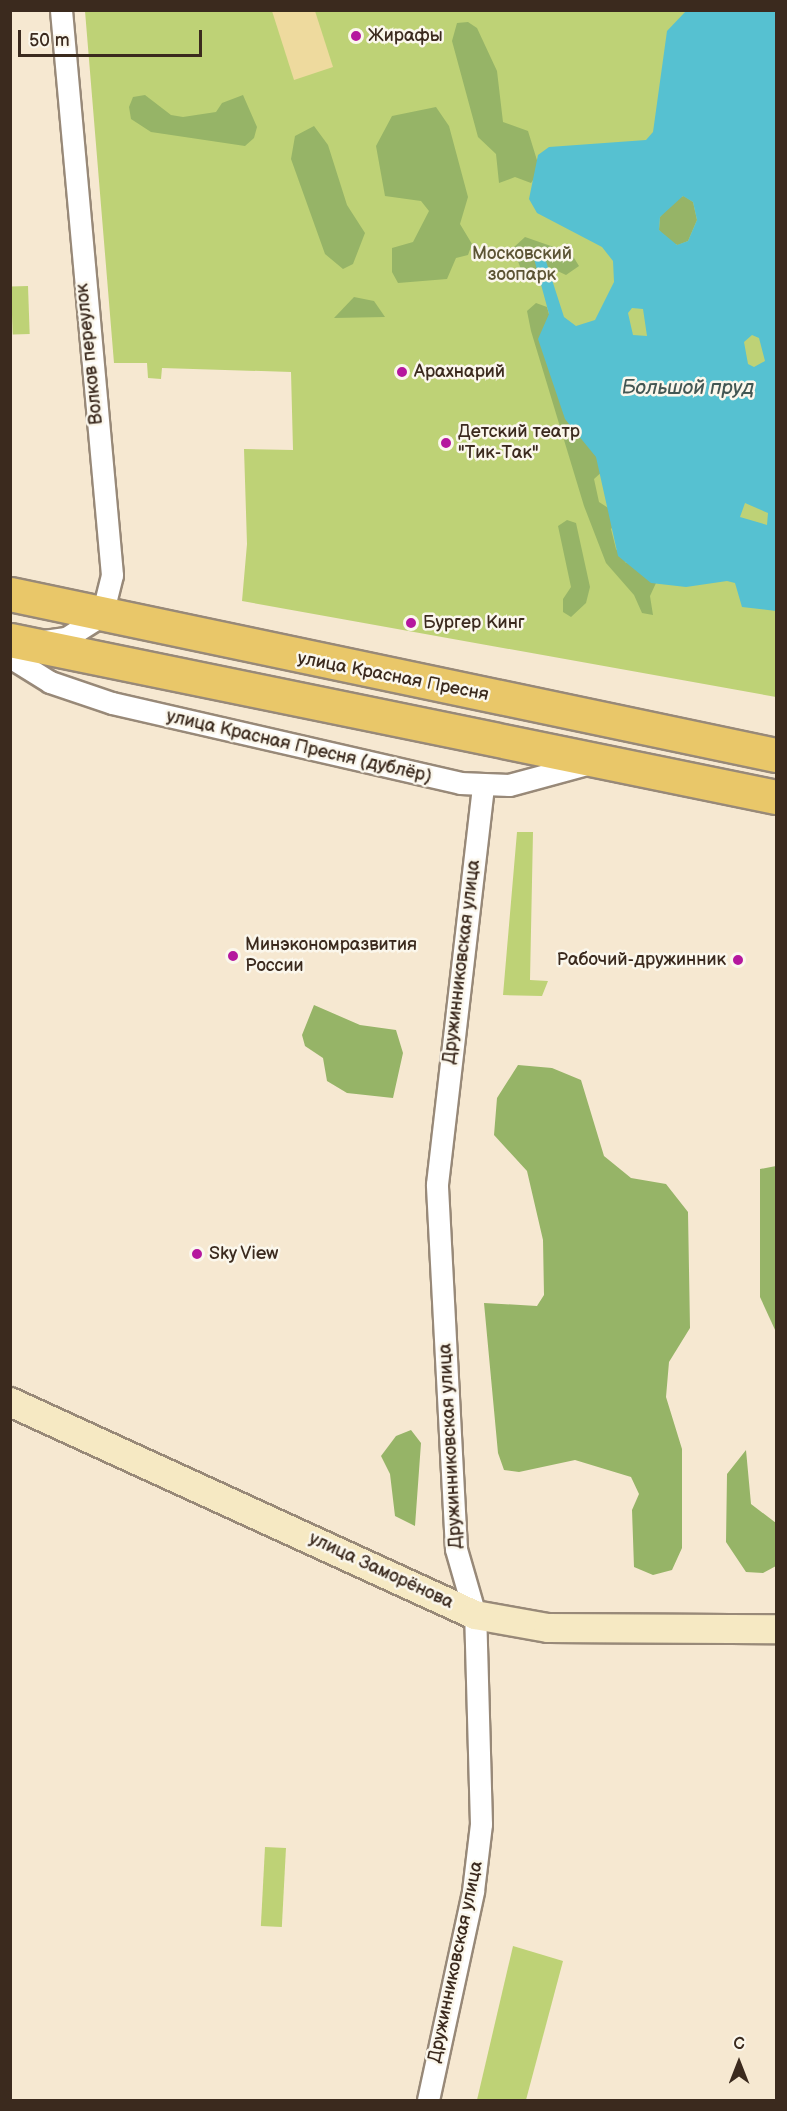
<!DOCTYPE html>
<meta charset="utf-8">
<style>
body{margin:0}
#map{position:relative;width:787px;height:2111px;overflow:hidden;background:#f6e8d1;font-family:"Balsamiq Sans",sans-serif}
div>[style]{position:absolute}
.green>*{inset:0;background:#bed276;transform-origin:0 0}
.forest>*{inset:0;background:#96b467}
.sand>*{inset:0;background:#eeda9e}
.water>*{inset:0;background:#56c1d1}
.roads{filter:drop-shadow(2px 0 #988978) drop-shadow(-2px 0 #988978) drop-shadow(0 2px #988978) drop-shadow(0 -2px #988978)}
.street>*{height:21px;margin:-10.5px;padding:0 10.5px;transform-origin:10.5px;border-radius:10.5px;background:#fff}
.secondary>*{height:28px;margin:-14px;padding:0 14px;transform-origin:14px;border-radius:14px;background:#f6e9c3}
.primary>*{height:33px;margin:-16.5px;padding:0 16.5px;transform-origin:16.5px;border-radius:16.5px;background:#e9c769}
.dots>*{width:16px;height:16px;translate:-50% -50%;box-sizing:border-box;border:3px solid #fbf7ec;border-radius:50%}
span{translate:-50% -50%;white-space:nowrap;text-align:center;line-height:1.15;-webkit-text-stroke:5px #fbf7ec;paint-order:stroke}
.poi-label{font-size:18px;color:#3b2a1e}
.left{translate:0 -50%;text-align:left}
.right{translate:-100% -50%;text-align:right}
.park-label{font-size:18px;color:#5c5434}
.street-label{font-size:18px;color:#3b2a1e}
.water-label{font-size:20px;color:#435754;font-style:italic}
.frame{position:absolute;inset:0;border:12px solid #3b2a1e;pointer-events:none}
.north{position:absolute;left:709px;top:2033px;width:60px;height:60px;-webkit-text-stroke:4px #fbf7ec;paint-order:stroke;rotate:0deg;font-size:16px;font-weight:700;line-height:24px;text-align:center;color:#3b2a1e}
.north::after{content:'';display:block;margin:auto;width:21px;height:27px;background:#3b2a1e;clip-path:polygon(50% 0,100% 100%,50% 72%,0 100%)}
.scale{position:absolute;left:18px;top:30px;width:184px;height:27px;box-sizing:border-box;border:3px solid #3b2a1e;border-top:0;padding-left:8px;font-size:18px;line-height:21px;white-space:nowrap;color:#3b2a1e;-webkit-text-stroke:4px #fbf7ec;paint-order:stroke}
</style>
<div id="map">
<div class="green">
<div style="clip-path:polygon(85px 11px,776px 11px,776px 697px,242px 601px,247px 544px,244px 449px,293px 450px,291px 372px,162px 368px,161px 379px,148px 378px,147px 363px,114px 363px)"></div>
<div style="left:28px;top:286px;width:48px;height:17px;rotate:88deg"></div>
<div style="clip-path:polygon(517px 832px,533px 832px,530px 980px,548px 981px,542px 996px,503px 995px)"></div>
<div style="left:265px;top:1847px;width:21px;height:79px;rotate:3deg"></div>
<div style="clip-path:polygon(513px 1946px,563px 1961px,526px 2100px,477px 2100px)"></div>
</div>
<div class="forest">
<div style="clip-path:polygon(468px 22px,477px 28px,497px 71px,503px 122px,528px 131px,540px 170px,531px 183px,515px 177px,499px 183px,496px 154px,478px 137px,452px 41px,457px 23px)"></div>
<div style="clip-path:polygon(145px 95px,171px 115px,183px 117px,216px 112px,222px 103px,243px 95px,257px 127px,254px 138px,245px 146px,151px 132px,131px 119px,129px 107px,133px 97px)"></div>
<div style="clip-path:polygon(436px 107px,449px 126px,468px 197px,460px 224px,472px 244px,468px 255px,456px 258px,447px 279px,398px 283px,392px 272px,392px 248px,413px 242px,429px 211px,421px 201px,385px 196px,376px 146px,392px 116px)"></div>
<div style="clip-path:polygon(314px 126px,328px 145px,347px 205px,365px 233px,353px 264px,343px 269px,325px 254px,291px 159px,295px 136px)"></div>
<div style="clip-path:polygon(684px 196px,693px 202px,697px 220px,688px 241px,678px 245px,668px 242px,659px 230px,660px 217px,674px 199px)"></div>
<div style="clip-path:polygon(525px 237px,571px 253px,579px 266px,566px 275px,549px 267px,530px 275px,522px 272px,513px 248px)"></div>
<div style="clip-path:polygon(354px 297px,374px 301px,385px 317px,334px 318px)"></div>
<div style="clip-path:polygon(536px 303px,547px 307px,565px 375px,605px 469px,594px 479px,599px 502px,613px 511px,618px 521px,611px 529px,616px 549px,626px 563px,640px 562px,656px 583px,650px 596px,653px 615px,642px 613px,634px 595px,606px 563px,584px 506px,531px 331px,527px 311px)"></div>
<div style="clip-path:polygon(567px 520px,576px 523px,590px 587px,586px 603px,571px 617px,563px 612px,563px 599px,571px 587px,558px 526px)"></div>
<div style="clip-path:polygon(314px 1005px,360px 1025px,396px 1030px,403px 1053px,393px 1098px,347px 1093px,327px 1081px,323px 1058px,305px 1046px,302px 1035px)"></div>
<div style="clip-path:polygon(518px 1065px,552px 1068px,581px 1080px,604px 1156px,631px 1178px,666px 1184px,688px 1212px,690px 1328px,669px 1362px,666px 1397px,682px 1449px,682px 1548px,672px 1570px,653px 1575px,634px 1567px,632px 1510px,639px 1494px,631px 1477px,575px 1460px,519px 1472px,504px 1470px,498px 1453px,484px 1303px,537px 1306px,544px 1295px,543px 1240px,527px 1171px,494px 1135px,497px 1098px)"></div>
<div style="clip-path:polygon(776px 1166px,776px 1332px,760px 1297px,760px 1169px)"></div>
<div style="clip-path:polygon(411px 1430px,421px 1443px,415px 1526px,395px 1516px,390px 1474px,381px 1456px,396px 1436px)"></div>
<div style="clip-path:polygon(746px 1450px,751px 1504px,776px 1523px,776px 1566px,763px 1573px,746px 1572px,726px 1542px,727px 1474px)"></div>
</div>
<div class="sand">
<div style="clip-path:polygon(272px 11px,315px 11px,333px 67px,294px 80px)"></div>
</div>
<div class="water">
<div style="clip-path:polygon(evenodd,686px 11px,776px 11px,776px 611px,742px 607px,735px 583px,727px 581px,686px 587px,651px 583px,618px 556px,596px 457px,565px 419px,538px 339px,549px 314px,533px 255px,545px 258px,564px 317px,576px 326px,595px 320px,614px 282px,613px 261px,602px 247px,537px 213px,529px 199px,538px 155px,549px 147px,646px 140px,653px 132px,667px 31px,686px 11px,683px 196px,693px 202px,697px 220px,688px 241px,677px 245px,659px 230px,660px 217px,683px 196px,686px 11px,632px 308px,643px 309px,647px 336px,633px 335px,628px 313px,632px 308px,686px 11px,752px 335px,759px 338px,765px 361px,754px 367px,748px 364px,744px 342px,752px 335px,686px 11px,745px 503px,768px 513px,767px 525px,740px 517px,745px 503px)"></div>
</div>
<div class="roads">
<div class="street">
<div style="left:44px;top:641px;width:22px;rotate:-8deg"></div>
<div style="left:66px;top:638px;width:43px;rotate:-32.6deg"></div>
<div style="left:102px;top:615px;width:41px;rotate:-76deg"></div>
<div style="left:112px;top:575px;width:567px;rotate:-95.16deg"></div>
<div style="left:10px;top:657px;width:47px;rotate:32deg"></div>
<div style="left:50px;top:682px;width:65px;rotate:18.7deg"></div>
<div style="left:112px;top:703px;width:357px;rotate:12.9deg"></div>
<div style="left:460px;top:783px;width:49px;rotate:2.3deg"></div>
<div style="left:509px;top:785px;width:81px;rotate:-15.1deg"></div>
<div style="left:428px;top:2100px;width:214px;rotate:-77.8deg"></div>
<div style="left:473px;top:1891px;width:67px;rotate:-83.2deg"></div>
<div style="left:481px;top:1824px;width:209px;rotate:-91.6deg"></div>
<div style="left:475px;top:1615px;width:69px;rotate:-106.1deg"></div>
<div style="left:456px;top:1549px;width:365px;rotate:-93deg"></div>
<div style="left:437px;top:1184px;width:401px;rotate:-83.4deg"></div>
</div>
<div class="secondary">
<div style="left:10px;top:1402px;width:511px;rotate:24.61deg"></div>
<div style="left:475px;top:1615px;width:74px;rotate:10.1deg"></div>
<div style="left:548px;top:1628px;width:228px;rotate:0.3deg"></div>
</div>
<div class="primary">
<div style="left:10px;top:594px;width:783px;rotate:11.87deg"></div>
<div style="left:10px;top:640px;width:782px;rotate:11.58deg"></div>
</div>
</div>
<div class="dots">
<div style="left:356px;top:36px;background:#b5179e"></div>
<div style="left:402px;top:372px;background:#b5179e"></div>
<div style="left:446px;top:443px;background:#b5179e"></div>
<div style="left:411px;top:623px;background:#b5179e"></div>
<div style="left:233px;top:956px;background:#b5179e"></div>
<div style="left:738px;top:960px;background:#b5179e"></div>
<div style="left:197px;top:1254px;background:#b5179e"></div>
</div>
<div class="poi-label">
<span class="left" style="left:368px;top:36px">Жирафы</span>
<span class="left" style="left:414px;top:372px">Арахнарий</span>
<span class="left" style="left:458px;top:443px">Детский театр<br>"Тик-Так"</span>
<span class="left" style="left:423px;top:623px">Бургер Кинг</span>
<span class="left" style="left:245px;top:956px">Минэкономразвития<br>России</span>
<span class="right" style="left:726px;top:960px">Рабочий-дружинник</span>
<span class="left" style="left:209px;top:1254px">Sky View</span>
</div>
<div class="park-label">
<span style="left:522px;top:265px">Московский<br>зоопарк</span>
</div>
<div class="street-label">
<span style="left:90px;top:354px;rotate:-96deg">Волков переулок</span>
<span style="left:393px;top:677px;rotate:11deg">улица Красная Пресня</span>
<span style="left:299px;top:747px;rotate:13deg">улица Красная Пресня (дублёр)</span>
<span style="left:462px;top:962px;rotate:-83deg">Дружинниковская улица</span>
<span style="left:451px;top:1446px;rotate:-93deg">Дружинниковская улица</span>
<span style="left:381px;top:1571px;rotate:25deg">улица Заморёнова</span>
<span style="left:456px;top:1962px;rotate:-78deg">Дружинниковская улица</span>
</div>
<div class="water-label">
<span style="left:688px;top:388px">Большой пруд</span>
</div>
<div class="frame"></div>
<div class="north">С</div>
<div class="scale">50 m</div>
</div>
